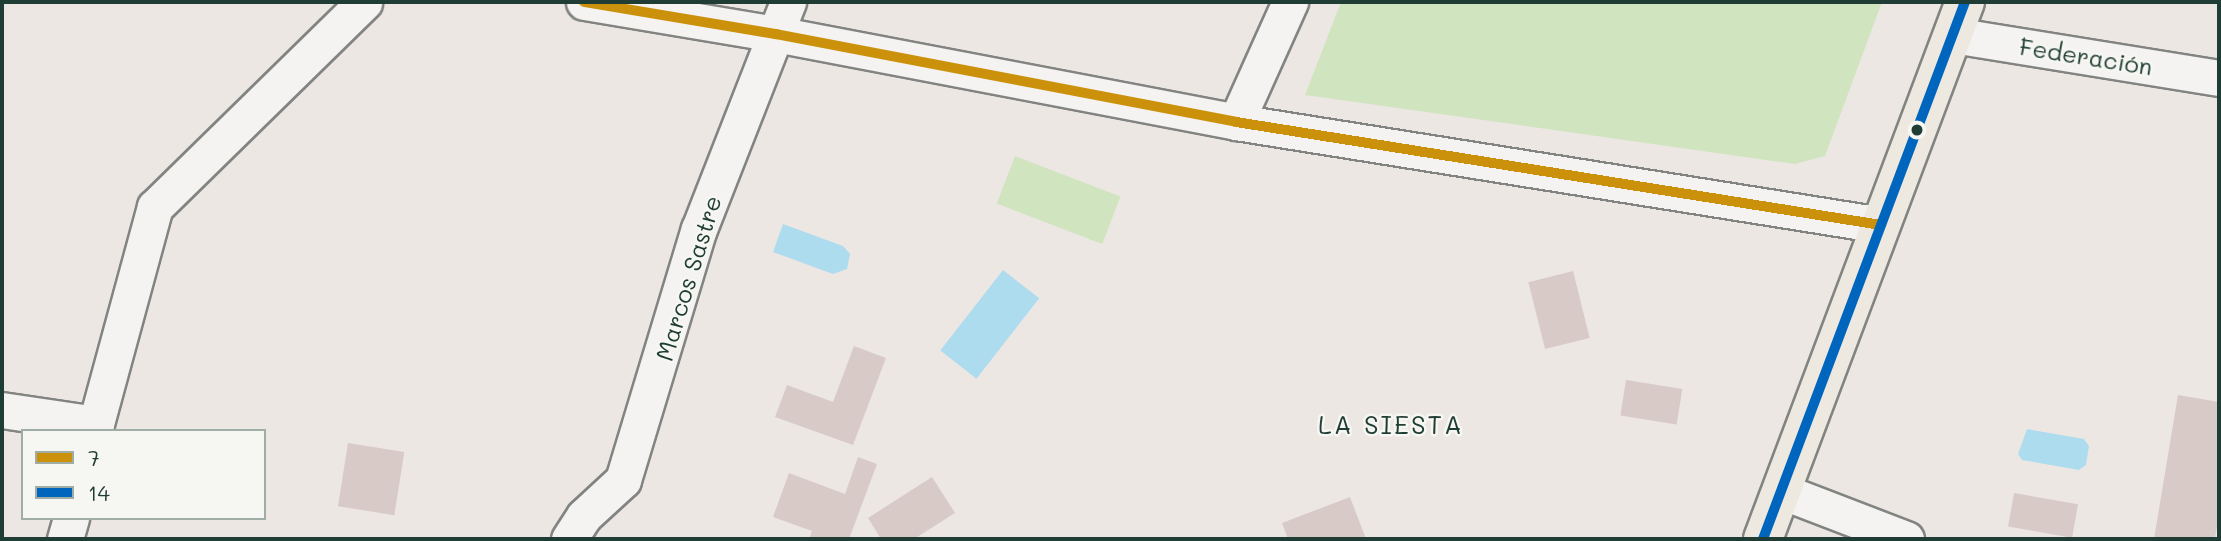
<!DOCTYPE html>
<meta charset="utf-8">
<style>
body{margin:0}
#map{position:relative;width:2221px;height:541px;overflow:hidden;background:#ede7e4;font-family:Mali,sans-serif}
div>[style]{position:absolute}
.green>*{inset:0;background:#cfe4bf;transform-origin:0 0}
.water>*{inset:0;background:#addcef;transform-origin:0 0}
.building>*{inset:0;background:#d8cac7;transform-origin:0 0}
.roads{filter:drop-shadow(2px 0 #818481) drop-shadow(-2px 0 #818481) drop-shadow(0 2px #818481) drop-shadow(0 -2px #818481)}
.street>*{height:35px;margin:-17.5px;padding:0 17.5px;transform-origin:17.5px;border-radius:17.5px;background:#f4f3f1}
.primary>*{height:38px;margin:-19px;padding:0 19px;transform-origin:19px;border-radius:19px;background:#ede9e1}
.bus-1>*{height:10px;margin:-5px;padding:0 5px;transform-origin:5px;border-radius:5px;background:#cc910a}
.bus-2>*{height:10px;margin:-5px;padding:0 5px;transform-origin:5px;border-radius:5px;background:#0065bd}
.dots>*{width:19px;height:19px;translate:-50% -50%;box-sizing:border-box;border:4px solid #f6f6f2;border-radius:50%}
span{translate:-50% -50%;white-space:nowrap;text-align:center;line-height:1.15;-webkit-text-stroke:5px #f6f6f2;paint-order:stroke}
.street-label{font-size:24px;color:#1f3d34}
.neighbourhood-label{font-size:26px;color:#1f3d34;letter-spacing:2px}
.frame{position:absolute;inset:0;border:4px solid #1f3d34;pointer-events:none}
.legend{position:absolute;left:21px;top:429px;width:245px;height:91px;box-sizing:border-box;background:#f6f6f2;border:2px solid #a0aca6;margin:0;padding:9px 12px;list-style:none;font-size:21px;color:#1f3d34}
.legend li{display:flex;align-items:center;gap:14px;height:35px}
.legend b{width:35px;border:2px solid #a0aca6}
</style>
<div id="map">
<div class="green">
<div style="clip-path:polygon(1341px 2px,1882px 2px,1825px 156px,1795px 164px,1305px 95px)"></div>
<div style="left:1015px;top:156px;width:113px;height:51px;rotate:21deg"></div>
</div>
<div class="water">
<div style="clip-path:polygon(783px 224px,843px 246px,850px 254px,847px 269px,833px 274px,773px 252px)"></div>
<div style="left:1003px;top:270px;width:46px;height:102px;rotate:38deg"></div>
<div style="clip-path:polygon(2027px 429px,2084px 439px,2089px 446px,2086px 465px,2079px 470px,2022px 460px,2018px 454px)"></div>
</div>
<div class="building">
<div style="left:1573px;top:271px;width:69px;height:46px;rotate:76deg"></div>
<div style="clip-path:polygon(854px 346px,886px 358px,853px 445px,775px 417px,787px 385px,833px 402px)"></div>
<div style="left:1626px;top:380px;width:57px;height:36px;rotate:9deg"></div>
<div style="clip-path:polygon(2178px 395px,2219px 402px,2219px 513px,2215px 539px,2154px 539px)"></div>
<div style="left:348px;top:443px;width:57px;height:64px;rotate:9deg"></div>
<div style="clip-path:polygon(858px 457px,877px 464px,849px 539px,809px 539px,812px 531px,773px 517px,789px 473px,845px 494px)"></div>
<div style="clip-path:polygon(932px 477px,955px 513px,914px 539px,881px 539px,868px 518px)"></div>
<div style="left:2014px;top:493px;width:65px;height:34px;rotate:10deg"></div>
<div style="clip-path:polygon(1350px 497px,1366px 539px,1288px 539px,1282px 523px)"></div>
</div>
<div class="roads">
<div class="street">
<div style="left:584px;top:2px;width:195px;rotate:9.5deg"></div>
<div style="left:776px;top:34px;width:468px;rotate:10.8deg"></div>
<div style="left:1236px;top:122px;width:653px;rotate:9.07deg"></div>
<div style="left:1953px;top:35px;width:269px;rotate:9.2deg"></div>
<div style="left:1236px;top:122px;width:132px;rotate:-65.8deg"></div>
<div style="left:2px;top:410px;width:95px;rotate:8.5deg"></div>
<div style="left:94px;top:431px;width:232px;rotate:-74.8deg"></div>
<div style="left:155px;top:207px;width:293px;rotate:-44.4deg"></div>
<div style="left:1781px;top:491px;width:134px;rotate:21deg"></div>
<div style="left:65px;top:539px;width:22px;rotate:-74deg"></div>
<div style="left:569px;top:539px;width:27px;rotate:-57deg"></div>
<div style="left:584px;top:516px;width:53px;rotate:-42.7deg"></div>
<div style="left:623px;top:480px;width:262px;rotate:-73.2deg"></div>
<div style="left:699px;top:229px;width:244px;rotate:-68.6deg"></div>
</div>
<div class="primary">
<div style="left:1763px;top:539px;width:574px;rotate:-69.39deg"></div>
</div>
</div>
<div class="bus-1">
<div style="left:584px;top:2px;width:195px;rotate:9.5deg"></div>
<div style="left:776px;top:34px;width:468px;rotate:10.8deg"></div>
<div style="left:1236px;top:122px;width:653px;rotate:9.07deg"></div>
</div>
<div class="bus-2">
<div style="left:1763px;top:539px;width:574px;rotate:-69.39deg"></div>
</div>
<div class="dots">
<div style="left:1917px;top:130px;background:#1f3d34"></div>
</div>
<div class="street-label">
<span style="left:2086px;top:56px;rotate:9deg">Federación</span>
<span style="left:688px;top:278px;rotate:-73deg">Marcos Sastre</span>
</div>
<div class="neighbourhood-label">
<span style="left:1391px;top:425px">LA SIESTA</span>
</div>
<div class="frame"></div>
<ul class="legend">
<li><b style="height:9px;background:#cc910a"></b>7</li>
<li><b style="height:9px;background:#0065bd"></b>14</li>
</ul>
</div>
